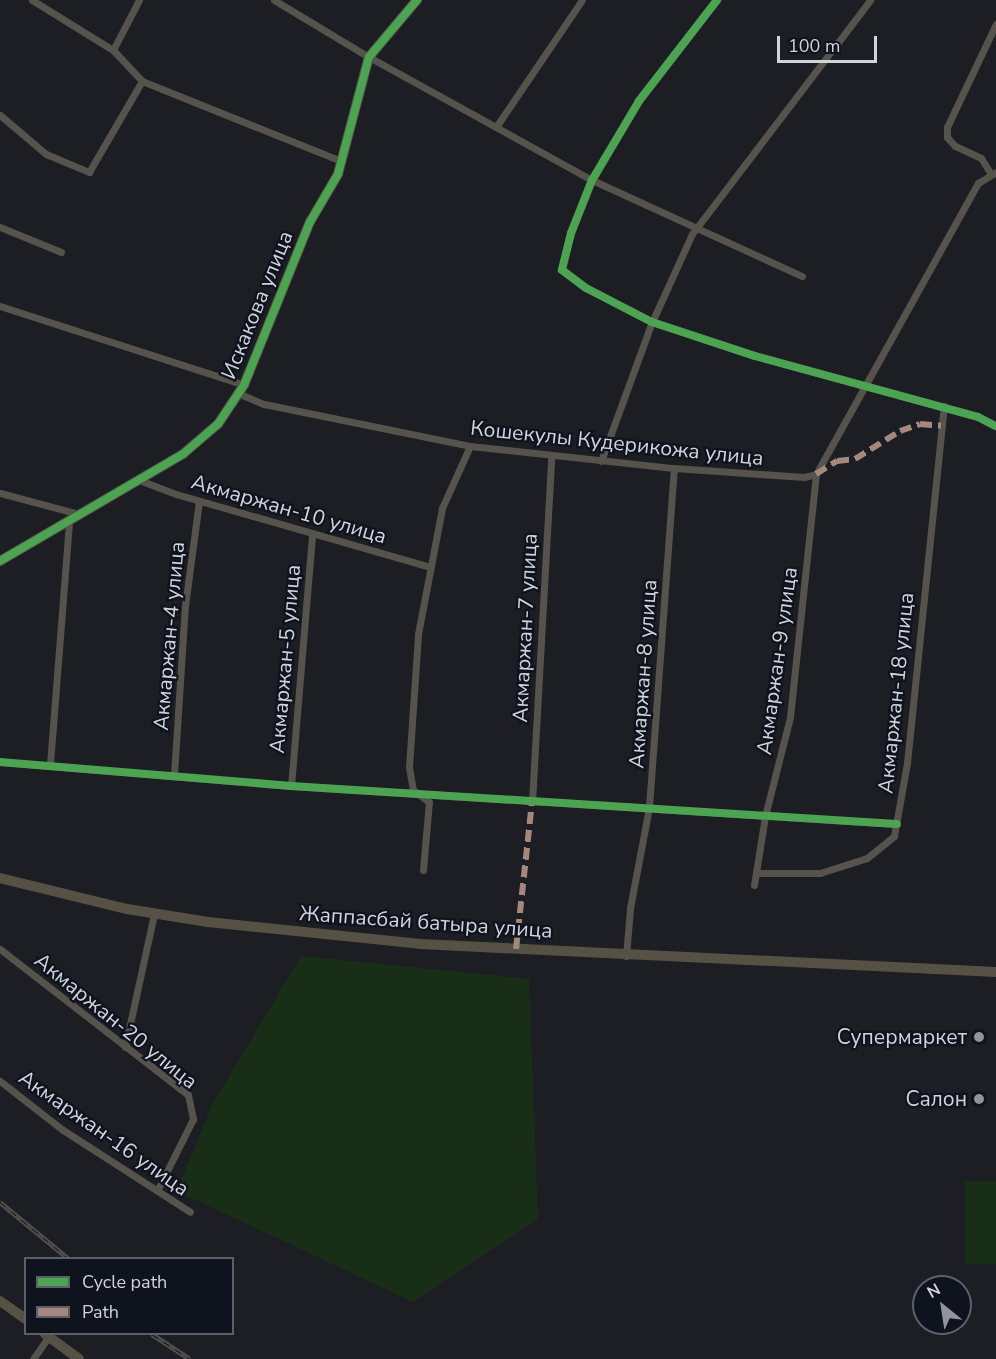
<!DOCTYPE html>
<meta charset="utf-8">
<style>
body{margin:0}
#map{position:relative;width:996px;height:1359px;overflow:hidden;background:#1c1e24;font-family:"Nunito Sans",sans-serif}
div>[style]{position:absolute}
.green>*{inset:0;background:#192e17;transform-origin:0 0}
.street>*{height:7px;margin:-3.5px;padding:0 3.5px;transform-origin:3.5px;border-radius:3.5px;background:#56534c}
.secondary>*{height:10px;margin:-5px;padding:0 5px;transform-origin:5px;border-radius:5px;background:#555245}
.rail>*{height:4.5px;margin-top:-2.25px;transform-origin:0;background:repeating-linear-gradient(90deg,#0f131e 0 7px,#52504b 0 14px);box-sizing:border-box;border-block:2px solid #52504b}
.quiet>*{height:6px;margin-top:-3px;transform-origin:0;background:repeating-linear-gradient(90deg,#a5887d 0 12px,transparent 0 18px)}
.cycleway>*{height:8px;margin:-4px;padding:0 4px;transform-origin:4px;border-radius:4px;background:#4ca352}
.dots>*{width:16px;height:16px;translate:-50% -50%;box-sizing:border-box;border:3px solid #0f131e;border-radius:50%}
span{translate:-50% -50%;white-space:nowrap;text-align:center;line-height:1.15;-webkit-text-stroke:4.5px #0f131e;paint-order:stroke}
.street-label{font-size:21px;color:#d1d4dc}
.poi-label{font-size:21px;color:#d1d4dc}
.right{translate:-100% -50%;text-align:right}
.legend{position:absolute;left:24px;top:1257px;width:210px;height:78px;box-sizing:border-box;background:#0f131e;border:2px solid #5d606a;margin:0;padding:8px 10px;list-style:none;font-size:18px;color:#d1d4dc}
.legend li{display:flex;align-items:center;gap:12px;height:30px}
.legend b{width:30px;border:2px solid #5d606a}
.north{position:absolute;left:912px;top:1275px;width:60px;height:60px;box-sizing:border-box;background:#0f131e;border:2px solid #5d606a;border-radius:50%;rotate:330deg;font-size:16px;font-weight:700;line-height:24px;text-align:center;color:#d1d4dc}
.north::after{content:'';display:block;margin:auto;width:21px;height:27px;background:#92949c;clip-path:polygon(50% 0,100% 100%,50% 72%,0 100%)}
.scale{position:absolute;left:777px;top:36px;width:100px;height:27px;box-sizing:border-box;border:3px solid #d1d4dc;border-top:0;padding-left:8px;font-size:18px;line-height:21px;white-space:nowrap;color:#d1d4dc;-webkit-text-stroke:4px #0f131e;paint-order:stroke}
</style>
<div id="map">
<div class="green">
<div style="clip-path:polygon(301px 956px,529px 979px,538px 1219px,413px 1302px,177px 1191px,212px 1105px)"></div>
<div style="left:996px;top:1181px;width:83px;height:31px;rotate:90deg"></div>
</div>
<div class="street">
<div style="left:32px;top:0;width:95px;rotate:31.7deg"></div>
<div style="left:113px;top:50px;width:42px;rotate:46.9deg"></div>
<div style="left:142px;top:81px;width:214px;rotate:21.9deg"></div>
<div style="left:274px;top:0;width:111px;rotate:31deg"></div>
<div style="left:369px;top:57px;width:255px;rotate:28.9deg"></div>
<div style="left:592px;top:180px;width:231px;rotate:24.6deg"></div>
<div style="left:717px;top:0;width:128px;rotate:127.7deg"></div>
<div style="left:639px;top:101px;width:92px;rotate:120.7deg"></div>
<div style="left:592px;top:180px;width:57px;rotate:111.6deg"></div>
<div style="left:571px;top:233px;width:38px;rotate:104deg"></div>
<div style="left:562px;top:270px;width:30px;rotate:37deg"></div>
<div style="left:586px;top:288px;width:74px;rotate:27.3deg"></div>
<div style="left:652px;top:322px;width:108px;rotate:18.3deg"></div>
<div style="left:755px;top:356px;width:231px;rotate:15.3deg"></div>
<div style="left:978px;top:417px;width:20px;rotate:27deg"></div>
<div style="left:113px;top:50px;width:56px;rotate:-62.5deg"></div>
<div style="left:0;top:115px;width:60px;rotate:40.3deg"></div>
<div style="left:46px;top:154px;width:47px;rotate:22.7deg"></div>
<div style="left:89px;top:172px;width:105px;rotate:-59.8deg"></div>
<div style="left:496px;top:127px;width:153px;rotate:-55.9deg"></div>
<div style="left:991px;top:174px;width:19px;rotate:-122deg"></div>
<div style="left:981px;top:158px;width:29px;rotate:-155deg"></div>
<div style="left:955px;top:146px;width:12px;rotate:-132deg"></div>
<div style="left:947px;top:137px;width:10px;rotate:-90deg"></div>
<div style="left:947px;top:127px;width:114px;rotate:-64.6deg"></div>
<div style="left:0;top:227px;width:66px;rotate:22.3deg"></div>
<div style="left:0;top:306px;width:256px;rotate:17.9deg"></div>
<div style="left:240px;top:394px;width:26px;rotate:23deg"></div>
<div style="left:264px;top:404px;width:210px;rotate:11.5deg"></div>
<div style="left:470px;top:446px;width:205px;rotate:6.2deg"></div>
<div style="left:674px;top:468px;width:130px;rotate:4deg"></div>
<div style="left:804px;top:477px;width:12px;rotate:-14deg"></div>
<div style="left:601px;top:461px;width:148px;rotate:-69.9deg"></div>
<div style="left:652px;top:322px;width:97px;rotate:-65.6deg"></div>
<div style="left:692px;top:234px;width:294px;rotate:-52.7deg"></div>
<div style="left:139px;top:480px;width:40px;rotate:21deg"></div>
<div style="left:176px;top:494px;width:265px;rotate:16deg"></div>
<div style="left:0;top:493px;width:82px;rotate:14.9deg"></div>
<div style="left:0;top:762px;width:292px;rotate:4.7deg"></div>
<div style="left:291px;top:786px;width:607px;rotate:3.59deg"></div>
<div style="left:50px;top:764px;width:245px;rotate:-85.5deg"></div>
<div style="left:174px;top:775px;width:169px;rotate:-86.3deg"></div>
<div style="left:185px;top:606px;width:106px;rotate:-82.4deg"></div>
<div style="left:291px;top:786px;width:253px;rotate:-85.2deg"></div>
<div style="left:532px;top:802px;width:346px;rotate:-86.8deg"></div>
<div style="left:423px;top:870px;width:68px;rotate:-85deg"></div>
<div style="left:429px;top:802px;width:20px;rotate:-143deg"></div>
<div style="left:413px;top:790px;width:23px;rotate:-100deg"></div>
<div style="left:409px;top:767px;width:133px;rotate:-86.1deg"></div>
<div style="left:418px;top:634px;width:128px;rotate:-79.2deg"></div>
<div style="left:442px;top:508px;width:68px;rotate:-65.7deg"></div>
<div style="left:756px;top:873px;width:64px"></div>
<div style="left:820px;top:873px;width:49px;rotate:-17.7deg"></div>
<div style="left:867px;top:858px;width:35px;rotate:-39deg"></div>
<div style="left:894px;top:836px;width:74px;rotate:-79.9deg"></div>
<div style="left:907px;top:763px;width:359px;rotate:-84.1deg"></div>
<div style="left:754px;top:885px;width:70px;rotate:-80.9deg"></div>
<div style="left:765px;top:816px;width:102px;rotate:-75.8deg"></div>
<div style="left:790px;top:717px;width:244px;rotate:-83.9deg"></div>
<div style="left:816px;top:474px;width:333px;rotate:-60.9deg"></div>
<div style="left:978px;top:183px;width:21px;rotate:-31deg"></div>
<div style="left:0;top:949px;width:238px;rotate:37.8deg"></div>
<div style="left:188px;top:1095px;width:25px;rotate:78deg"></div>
<div style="left:193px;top:1119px;width:80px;rotate:116.6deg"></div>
<div style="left:626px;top:956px;width:48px;rotate:-85.2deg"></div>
<div style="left:630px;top:908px;width:103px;rotate:-79.3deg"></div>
<div style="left:649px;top:807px;width:340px;rotate:-85.8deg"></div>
<div style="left:125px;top:1047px;width:136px;rotate:-77.7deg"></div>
<div style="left:0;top:1081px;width:80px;rotate:37.9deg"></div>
<div style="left:63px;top:1130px;width:151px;rotate:32.8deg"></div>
<div style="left:33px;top:1359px;width:28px;rotate:-55deg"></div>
</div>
<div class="secondary">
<div style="left:0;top:561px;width:212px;rotate:-30.3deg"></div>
<div style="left:183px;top:454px;width:46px;rotate:-40.6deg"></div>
<div style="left:218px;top:424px;width:47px;rotate:-56.3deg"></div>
<div style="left:244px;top:385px;width:176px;rotate:-68deg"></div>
<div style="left:310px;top:222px;width:56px;rotate:-59.7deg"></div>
<div style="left:338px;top:174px;width:121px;rotate:-75.2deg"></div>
<div style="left:369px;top:57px;width:75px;rotate:-49.9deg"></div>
<div style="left:0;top:878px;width:131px;rotate:13.7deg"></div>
<div style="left:127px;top:909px;width:82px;rotate:9.1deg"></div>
<div style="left:208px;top:922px;width:213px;rotate:5.9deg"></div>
<div style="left:420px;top:944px;width:577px;rotate:2.78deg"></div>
<div style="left:0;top:1301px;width:32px;rotate:35deg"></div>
<div style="left:45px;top:1334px;width:42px;rotate:36.3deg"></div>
</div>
<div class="rail">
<div style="left:0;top:1202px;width:88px;rotate:39.5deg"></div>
<div style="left:152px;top:1334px;width:45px;rotate:33.3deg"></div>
</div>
<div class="quiet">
<div style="left:816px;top:474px;width:25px;rotate:-32deg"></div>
<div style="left:837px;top:461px;width:18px;rotate:-6deg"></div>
<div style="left:855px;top:459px;width:53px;rotate:-31.9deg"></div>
<div style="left:900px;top:431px;width:21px;rotate:-19deg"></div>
<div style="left:920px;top:424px;width:21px;rotate:5deg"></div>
<div style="left:516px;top:949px;width:148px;rotate:-83.8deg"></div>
</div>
<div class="cycleway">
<div style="left:717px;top:0;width:128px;rotate:127.7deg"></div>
<div style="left:639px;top:101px;width:92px;rotate:120.7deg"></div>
<div style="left:592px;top:180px;width:57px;rotate:111.6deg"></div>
<div style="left:571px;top:233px;width:38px;rotate:104deg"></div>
<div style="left:562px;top:270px;width:30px;rotate:37deg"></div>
<div style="left:586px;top:288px;width:74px;rotate:27.3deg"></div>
<div style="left:652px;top:322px;width:108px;rotate:18.3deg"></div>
<div style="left:755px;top:356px;width:231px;rotate:15.3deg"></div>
<div style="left:978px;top:417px;width:20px;rotate:27deg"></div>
<div style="left:0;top:561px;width:212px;rotate:-30.3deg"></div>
<div style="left:183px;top:454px;width:46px;rotate:-40.6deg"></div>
<div style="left:218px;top:424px;width:47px;rotate:-56.3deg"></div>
<div style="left:244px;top:385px;width:176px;rotate:-68deg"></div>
<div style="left:310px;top:222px;width:56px;rotate:-59.7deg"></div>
<div style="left:338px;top:174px;width:121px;rotate:-75.2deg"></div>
<div style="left:369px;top:57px;width:75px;rotate:-49.9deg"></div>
<div style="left:0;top:762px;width:292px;rotate:4.7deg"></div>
<div style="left:291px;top:786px;width:607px;rotate:3.59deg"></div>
</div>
<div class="dots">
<div style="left:979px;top:1037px;background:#92949c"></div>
<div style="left:979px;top:1099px;background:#92949c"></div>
</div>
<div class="street-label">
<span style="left:257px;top:305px;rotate:-68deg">Искакова улица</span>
<span style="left:617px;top:443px;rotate:6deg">Кошекулы Кудерикожа улица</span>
<span style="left:289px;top:509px;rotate:16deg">Акмаржан-10 улица</span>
<span style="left:525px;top:628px;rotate:-87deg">Акмаржан-7 улица</span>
<span style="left:169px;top:636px;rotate:-85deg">Акмаржан-4 улица</span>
<span style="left:285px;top:659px;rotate:-85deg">Акмаржан-5 улица</span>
<span style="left:777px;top:661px;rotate:-82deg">Акмаржан-9 улица</span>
<span style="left:643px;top:674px;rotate:-86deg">Акмаржан-8 улица</span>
<span style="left:896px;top:693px;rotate:-84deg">Акмаржан-18 улица</span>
<span style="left:426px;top:922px;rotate:4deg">Жаппасбай батыра улица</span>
<span style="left:116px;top:1021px;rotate:39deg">Акмаржан-20 улица</span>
<span style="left:104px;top:1133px;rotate:35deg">Акмаржан-16 улица</span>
</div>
<div class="poi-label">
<span class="right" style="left:967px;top:1037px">Супермаркет</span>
<span class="right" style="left:967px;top:1099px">Салон</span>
</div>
<ul class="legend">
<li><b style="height:8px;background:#4ca352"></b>Cycle path</li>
<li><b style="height:8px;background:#a5887d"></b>Path</li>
</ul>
<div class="north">N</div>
<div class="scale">100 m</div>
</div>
